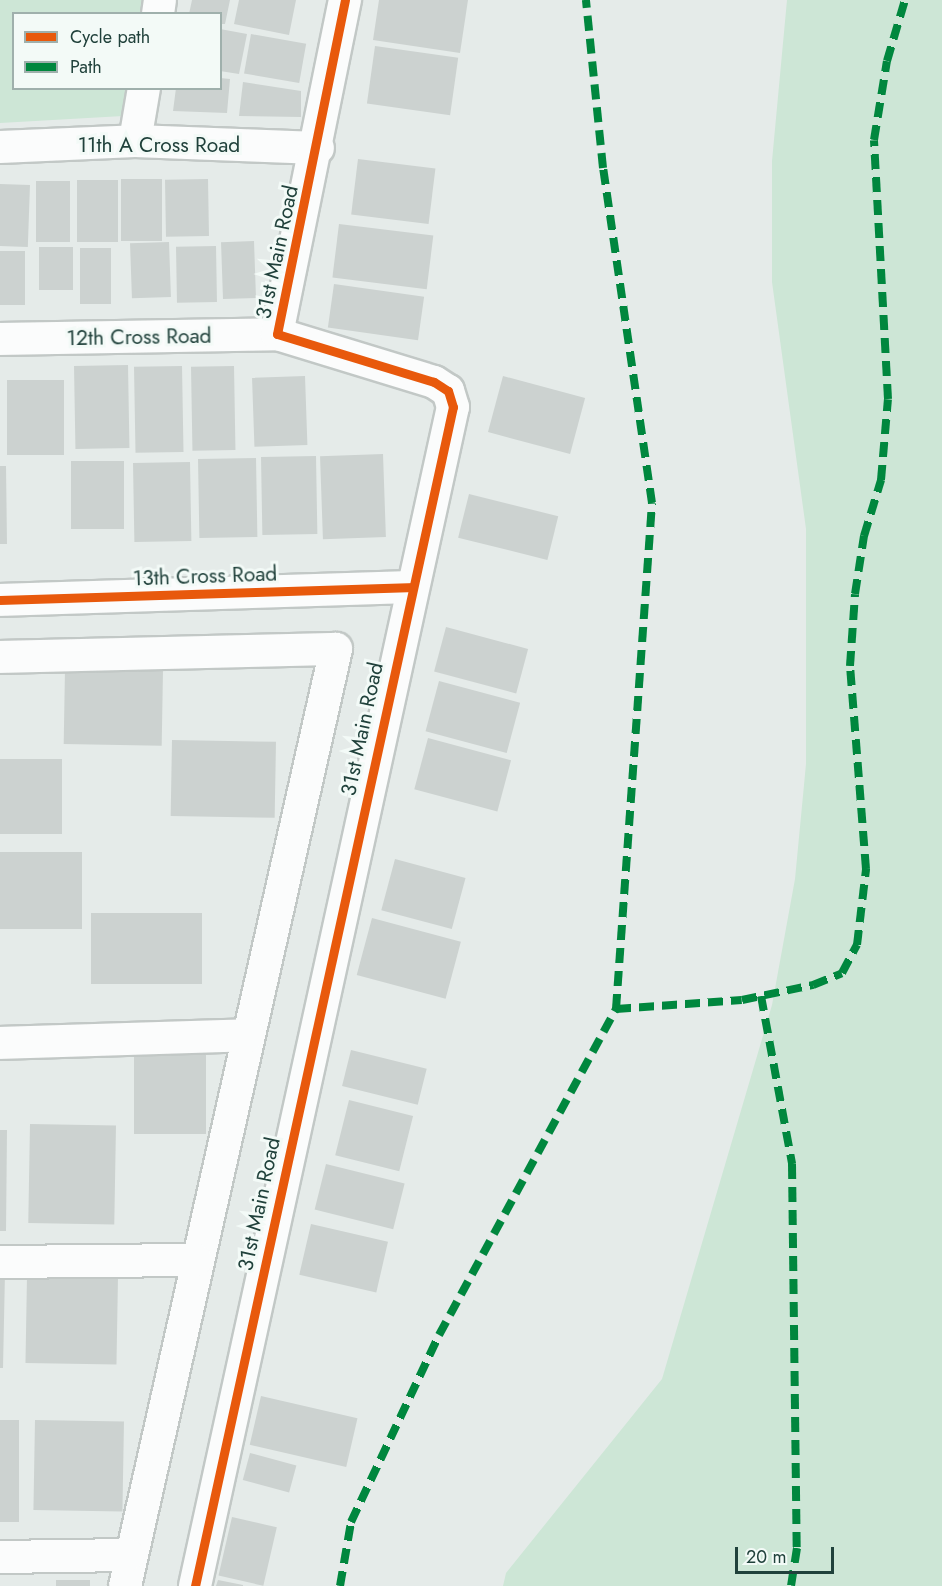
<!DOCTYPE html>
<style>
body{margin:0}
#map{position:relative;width:942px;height:1586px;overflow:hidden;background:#e5ebe9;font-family:Jost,sans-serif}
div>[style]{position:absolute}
.green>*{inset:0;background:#cde6d6}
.building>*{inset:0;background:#ccd2d0;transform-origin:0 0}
.roads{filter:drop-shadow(2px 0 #c2c8c6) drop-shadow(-2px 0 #c2c8c6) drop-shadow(0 2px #c2c8c6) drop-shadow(0 -2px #c2c8c6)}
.minor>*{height:32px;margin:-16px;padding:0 16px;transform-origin:16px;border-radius:16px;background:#fbfcfc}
.quiet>*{height:8px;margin-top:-4px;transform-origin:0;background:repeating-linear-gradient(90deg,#00873e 0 15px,transparent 0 23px)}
.cycleway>*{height:9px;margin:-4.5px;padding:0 4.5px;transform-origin:4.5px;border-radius:4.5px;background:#e8590c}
span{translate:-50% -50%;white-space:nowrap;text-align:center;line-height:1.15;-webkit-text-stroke:6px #f3faf7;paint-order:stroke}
.street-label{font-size:21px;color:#20413b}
.legend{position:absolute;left:12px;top:12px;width:210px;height:78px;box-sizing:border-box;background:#f3faf7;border:2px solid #9fb0ac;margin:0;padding:8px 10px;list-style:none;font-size:18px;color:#20413b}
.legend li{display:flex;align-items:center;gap:12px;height:30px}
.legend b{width:30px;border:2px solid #9fb0ac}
.scale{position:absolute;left:735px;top:1547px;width:99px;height:27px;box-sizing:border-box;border:3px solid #20413b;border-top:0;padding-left:8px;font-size:18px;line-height:21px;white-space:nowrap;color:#20413b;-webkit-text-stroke:4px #f3faf7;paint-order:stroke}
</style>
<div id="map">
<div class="green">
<div style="clip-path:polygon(0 0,143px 0,141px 13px,14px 14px,14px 88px,128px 89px,123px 116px,0 123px)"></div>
<div style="clip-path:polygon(787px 0,942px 0,942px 1586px,503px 1586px,506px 1573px,662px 1379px,772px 1005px,795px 879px,806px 764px,806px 529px,772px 282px,772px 161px)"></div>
</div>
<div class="building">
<div style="clip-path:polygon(192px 0,230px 0,225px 24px,220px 24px,220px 14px,189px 14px)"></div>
<div style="clip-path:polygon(239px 0,296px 0,289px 35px,234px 24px)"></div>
<div style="clip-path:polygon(379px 0,468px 0,460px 53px,373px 40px)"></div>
<div style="clip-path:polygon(220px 29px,247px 34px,239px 74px,220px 71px)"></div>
<div style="left:251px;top:34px;width:56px;height:40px;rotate:10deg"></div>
<div style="left:375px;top:46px;width:84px;height:58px;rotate:8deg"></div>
<div style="clip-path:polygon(220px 78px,230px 79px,227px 113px,173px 111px,176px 88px,220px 88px)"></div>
<div style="clip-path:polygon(243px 82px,301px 91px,301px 117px,239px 116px)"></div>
<div style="left:358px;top:159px;width:78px;height:56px;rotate:7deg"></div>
<div style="left:121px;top:179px;width:41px;height:62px"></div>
<div style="left:208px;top:179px;width:57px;height:43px;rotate:89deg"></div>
<div style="left:118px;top:180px;width:62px;height:41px;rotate:90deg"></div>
<div style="left:36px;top:181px;width:34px;height:61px"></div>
<div style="left:0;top:184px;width:30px;height:62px;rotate:2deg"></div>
<div style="left:339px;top:224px;width:95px;height:54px;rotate:7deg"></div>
<div style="left:254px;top:241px;width:57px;height:33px;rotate:88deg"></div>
<div style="left:169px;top:242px;width:55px;height:39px;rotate:88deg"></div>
<div style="left:216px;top:246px;width:56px;height:40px;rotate:89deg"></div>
<div style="left:39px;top:247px;width:34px;height:43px"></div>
<div style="left:80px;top:248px;width:31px;height:56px"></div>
<div style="left:0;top:251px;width:25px;height:54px"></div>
<div style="left:334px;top:284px;width:91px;height:44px;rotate:8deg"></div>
<div style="left:128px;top:365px;width:83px;height:54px;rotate:89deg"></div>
<div style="left:182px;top:366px;width:86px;height:48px;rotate:89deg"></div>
<div style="left:234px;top:366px;width:84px;height:43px;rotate:89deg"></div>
<div style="left:305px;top:376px;width:69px;height:53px;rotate:88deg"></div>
<div style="left:503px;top:376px;width:85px;height:58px;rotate:15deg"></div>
<div style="left:7px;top:380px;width:57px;height:75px"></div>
<div style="left:383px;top:454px;width:83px;height:63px;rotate:88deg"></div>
<div style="left:316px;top:456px;width:78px;height:55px;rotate:89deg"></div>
<div style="left:256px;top:458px;width:79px;height:58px;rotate:89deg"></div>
<div style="left:71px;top:461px;width:53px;height:68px"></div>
<div style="left:190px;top:462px;width:79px;height:57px;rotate:89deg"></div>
<div style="clip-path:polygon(0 466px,6px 466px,7px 544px,0 544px)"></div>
<div style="left:469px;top:494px;width:92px;height:45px;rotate:14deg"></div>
<div style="left:446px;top:627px;width:85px;height:46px;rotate:15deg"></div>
<div style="left:65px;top:669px;width:98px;height:75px;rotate:1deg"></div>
<div style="left:439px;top:681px;width:84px;height:52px;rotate:15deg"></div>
<div style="left:428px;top:738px;width:86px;height:53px;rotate:15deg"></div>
<div style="left:172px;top:740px;width:104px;height:76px;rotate:1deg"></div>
<div style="left:0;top:759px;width:62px;height:75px"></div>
<div style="left:0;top:852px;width:82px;height:77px"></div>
<div style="left:395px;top:859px;width:73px;height:53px;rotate:15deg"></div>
<div style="left:91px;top:913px;width:111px;height:71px"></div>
<div style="left:372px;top:918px;width:92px;height:59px;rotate:15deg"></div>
<div style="left:351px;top:1050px;width:78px;height:37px;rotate:14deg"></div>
<div style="left:134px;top:1051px;width:72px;height:83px"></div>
<div style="left:349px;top:1100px;width:66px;height:57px;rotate:14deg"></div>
<div style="left:30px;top:1124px;width:86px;height:99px;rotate:1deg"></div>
<div style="clip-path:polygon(0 1130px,7px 1130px,6px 1231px,0 1231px)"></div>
<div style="left:326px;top:1164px;width:81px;height:47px;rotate:14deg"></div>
<div style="left:311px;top:1224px;width:79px;height:52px;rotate:13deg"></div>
<div style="clip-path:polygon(0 1272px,5px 1272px,3px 1368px,0 1368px)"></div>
<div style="left:27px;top:1276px;width:91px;height:87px;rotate:1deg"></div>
<div style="left:261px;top:1396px;width:99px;height:50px;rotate:13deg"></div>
<div style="left:0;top:1420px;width:19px;height:102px"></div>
<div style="left:35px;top:1420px;width:89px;height:90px;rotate:1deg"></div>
<div style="left:250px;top:1453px;width:48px;height:28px;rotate:15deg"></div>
<div style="left:232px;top:1517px;width:46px;height:60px;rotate:13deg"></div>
<div style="left:56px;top:1580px;width:34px;height:6px"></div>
<div style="clip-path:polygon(218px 1580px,243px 1585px,243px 1586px,216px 1586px)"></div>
</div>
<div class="roads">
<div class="minor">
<div style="left:158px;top:14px;width:14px;rotate:-82deg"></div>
<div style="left:135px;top:141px;width:54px;rotate:-80.4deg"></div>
<div style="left:0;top:147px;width:135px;rotate:-2.5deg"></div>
<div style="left:135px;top:141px;width:183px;rotate:2.2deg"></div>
<div style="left:0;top:339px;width:277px;rotate:-1deg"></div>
<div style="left:0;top:600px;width:411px;rotate:-1.8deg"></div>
<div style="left:0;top:657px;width:336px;rotate:-1.4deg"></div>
<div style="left:336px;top:649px;width:960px;rotate:102.69deg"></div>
<div style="left:0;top:1043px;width:248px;rotate:-1.8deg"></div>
<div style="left:0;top:1262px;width:196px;rotate:-0.6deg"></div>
<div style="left:0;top:1557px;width:128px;rotate:-0.9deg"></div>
<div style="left:195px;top:1586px;width:1207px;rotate:-77.66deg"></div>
<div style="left:453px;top:407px;width:17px;rotate:-107deg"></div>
<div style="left:448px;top:391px;width:17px;rotate:-147deg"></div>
<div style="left:434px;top:382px;width:164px;rotate:-163deg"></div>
<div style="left:277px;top:334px;width:341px;rotate:-78.5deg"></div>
</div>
</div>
<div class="quiet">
<div style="left:761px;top:996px;width:171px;rotate:79.5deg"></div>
<div style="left:792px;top:1164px;width:384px;rotate:89.3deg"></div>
<div style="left:797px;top:1548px;width:38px;rotate:99deg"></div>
<div style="left:616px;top:1009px;width:126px;rotate:-4.1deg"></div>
<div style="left:742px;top:1000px;width:73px;rotate:-11.9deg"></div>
<div style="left:813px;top:985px;width:31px;rotate:-22deg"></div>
<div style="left:842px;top:973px;width:32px;rotate:-62deg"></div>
<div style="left:857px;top:945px;width:77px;rotate:-83.2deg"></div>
<div style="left:866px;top:869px;width:204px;rotate:-94.5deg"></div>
<div style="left:850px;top:666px;width:72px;rotate:-86deg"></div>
<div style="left:855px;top:594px;width:59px;rotate:-81.2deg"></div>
<div style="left:864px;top:536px;width:59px;rotate:-73.1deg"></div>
<div style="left:881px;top:480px;width:81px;rotate:-85.1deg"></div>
<div style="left:888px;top:399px;width:259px;rotate:-93.1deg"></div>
<div style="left:874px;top:140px;width:80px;rotate:-80.7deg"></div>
<div style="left:887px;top:61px;width:64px;rotate:-73.6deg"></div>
<div style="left:340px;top:1586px;width:65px;rotate:-80.2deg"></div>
<div style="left:351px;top:1522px;width:207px;rotate:-64.8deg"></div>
<div style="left:439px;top:1335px;width:371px;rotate:-61.5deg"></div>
<div style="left:616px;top:1009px;width:507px;rotate:-85.93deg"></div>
<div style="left:652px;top:503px;width:339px;rotate:-98.3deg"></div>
<div style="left:603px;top:168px;width:169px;rotate:-95.8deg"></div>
</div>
<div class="cycleway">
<div style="left:0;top:600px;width:411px;rotate:-1.8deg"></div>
<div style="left:195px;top:1586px;width:1207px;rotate:-77.66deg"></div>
<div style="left:453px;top:407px;width:17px;rotate:-107deg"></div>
<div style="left:448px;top:391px;width:17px;rotate:-147deg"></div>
<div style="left:434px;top:382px;width:164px;rotate:-163deg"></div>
<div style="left:277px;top:334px;width:341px;rotate:-78.5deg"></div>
</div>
<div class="street-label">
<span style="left:159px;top:145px">11th A Cross Road</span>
<span style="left:277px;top:252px;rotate:-78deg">31st Main Road</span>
<span style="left:139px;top:337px;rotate:-1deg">12th Cross Road</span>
<span style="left:205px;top:576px;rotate:-2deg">13th Cross Road</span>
<span style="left:362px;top:729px;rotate:-78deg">31st Main Road</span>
<span style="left:259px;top:1204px;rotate:-78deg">31st Main Road</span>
</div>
<ul class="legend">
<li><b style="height:8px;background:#e8590c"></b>Cycle path</li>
<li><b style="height:8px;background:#00873e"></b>Path</li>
</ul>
<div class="scale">20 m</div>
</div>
